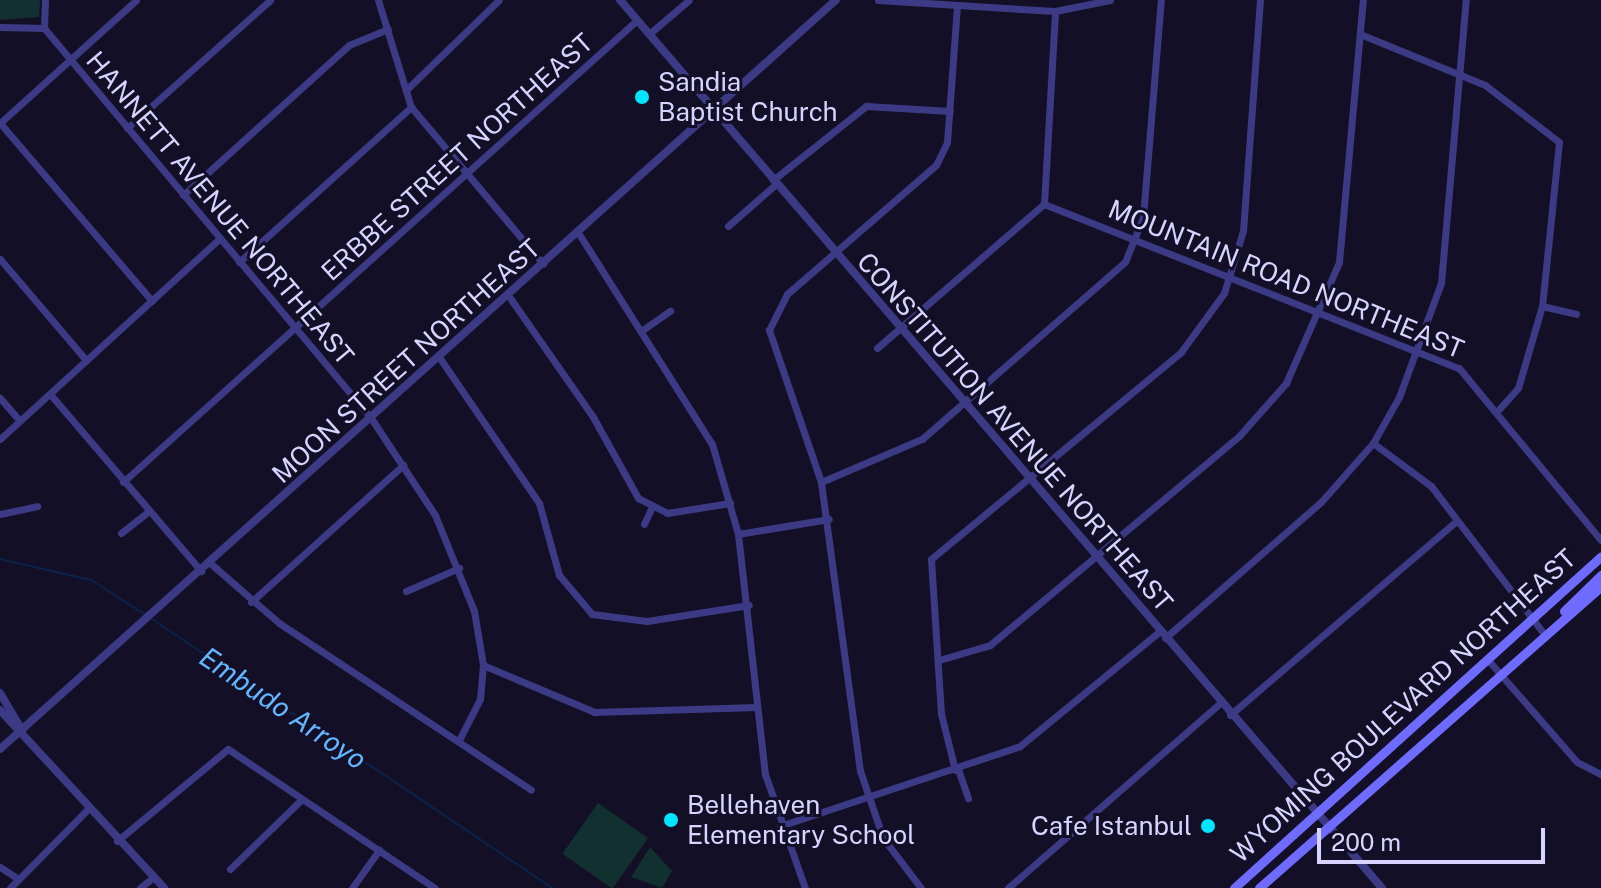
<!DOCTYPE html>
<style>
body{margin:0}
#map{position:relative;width:1601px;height:888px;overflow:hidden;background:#130f26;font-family:"Public Sans",sans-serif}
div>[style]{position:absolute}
.green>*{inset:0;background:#12302f;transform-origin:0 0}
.stream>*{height:2px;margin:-1px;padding:0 1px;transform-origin:1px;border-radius:1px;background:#0c2248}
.minor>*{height:7px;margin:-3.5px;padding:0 3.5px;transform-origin:3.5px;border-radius:3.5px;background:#3d3a85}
.tertiary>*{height:8px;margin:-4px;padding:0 4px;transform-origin:4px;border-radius:4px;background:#3d3a85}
.secondary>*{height:9px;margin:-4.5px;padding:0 4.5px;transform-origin:4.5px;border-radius:4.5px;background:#6f6bff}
.dots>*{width:22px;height:22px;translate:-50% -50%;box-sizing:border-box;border:4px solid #130f26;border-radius:50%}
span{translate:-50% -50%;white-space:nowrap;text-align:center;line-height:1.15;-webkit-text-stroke:6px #130f26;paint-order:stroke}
.poi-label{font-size:26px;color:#d9d4ff}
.left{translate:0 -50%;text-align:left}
.right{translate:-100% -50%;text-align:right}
.street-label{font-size:26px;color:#d9d4ff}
.water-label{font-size:28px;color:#62b6ff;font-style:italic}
.scale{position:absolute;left:1317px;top:828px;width:228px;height:36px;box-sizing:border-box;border:4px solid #d9d4ff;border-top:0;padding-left:10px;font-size:24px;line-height:28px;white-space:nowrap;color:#d9d4ff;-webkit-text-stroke:6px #130f26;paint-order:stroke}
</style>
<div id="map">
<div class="green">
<div style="clip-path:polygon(0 0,40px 0,39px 17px,0 20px)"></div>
<div style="left:598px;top:803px;width:61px;height:62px;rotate:35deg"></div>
<div style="clip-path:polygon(650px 847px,672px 871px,662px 888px,631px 877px)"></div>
</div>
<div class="stream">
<div style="left:0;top:559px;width:93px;rotate:13deg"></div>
<div style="left:91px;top:580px;width:65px;rotate:32.5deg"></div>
<div style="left:152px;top:619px;width:483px;rotate:33.9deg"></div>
</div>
<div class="minor">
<div style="left:45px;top:0;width:28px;rotate:92deg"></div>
<div style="left:44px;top:28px;width:509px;rotate:50.02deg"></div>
<div style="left:371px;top:418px;width:116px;rotate:56.6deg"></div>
<div style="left:435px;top:515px;width:104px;rotate:67.9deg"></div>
<div style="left:474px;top:611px;width:55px;rotate:80.5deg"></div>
<div style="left:483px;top:665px;width:34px;rotate:95deg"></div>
<div style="left:480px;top:699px;width:48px;rotate:117.1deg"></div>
<div style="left:378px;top:0;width:112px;rotate:72.9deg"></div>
<div style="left:411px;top:107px;width:205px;rotate:49.9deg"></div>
<div style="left:878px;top:0;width:177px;rotate:3.6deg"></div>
<div style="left:1055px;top:11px;width:56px;rotate:-11.3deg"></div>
<div style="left:0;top:27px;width:44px;rotate:1.3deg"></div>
<div style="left:649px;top:34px;width:52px;rotate:-40.4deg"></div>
<div style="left:1360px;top:34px;width:135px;rotate:22.2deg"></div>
<div style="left:1485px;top:85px;width:93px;rotate:37.6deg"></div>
<div style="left:1559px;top:142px;width:165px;rotate:95.9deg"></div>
<div style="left:1542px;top:306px;width:85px;rotate:106.3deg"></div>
<div style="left:1518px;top:388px;width:28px;rotate:132deg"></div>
<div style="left:406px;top:90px;width:129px;rotate:-44.1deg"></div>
<div style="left:0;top:123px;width:234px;rotate:49.5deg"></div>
<div style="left:0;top:123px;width:183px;rotate:-42.1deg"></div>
<div style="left:127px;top:128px;width:192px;rotate:-41.8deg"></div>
<div style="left:773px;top:180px;width:119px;rotate:-38.5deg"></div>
<div style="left:866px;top:106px;width:84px;rotate:3.4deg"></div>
<div style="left:183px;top:195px;width:224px;rotate:-42.1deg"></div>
<div style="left:349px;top:45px;width:42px;rotate:-22.3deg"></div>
<div style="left:1044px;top:204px;width:446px;rotate:21.6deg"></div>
<div style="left:1459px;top:368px;width:223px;rotate:50.5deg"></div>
<div style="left:728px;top:226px;width:64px;rotate:-41.2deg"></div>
<div style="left:579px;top:234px;width:249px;rotate:57.7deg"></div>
<div style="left:712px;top:444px;width:94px;rotate:73.9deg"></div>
<div style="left:738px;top:534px;width:242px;rotate:83.6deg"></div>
<div style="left:765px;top:774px;width:121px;rotate:70.7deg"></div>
<div style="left:0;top:259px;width:133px;rotate:49.6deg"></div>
<div style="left:239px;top:262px;width:232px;rotate:-42deg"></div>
<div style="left:508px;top:295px;width:149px;rotate:55.1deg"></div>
<div style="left:593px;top:417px;width:93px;rotate:60.9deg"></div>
<div style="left:638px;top:498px;width:33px;rotate:27deg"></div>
<div style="left:667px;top:513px;width:64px;rotate:-9deg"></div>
<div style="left:1542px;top:306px;width:35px;rotate:13deg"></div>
<div style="left:644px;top:329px;width:32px;rotate:-35deg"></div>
<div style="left:877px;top:348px;width:221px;rotate:-40.8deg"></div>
<div style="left:1044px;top:204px;width:193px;rotate:-86.7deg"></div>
<div style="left:439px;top:357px;width:177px;rotate:55.6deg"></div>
<div style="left:539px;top:503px;width:75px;rotate:74.5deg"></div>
<div style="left:559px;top:575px;width:51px;rotate:49.8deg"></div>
<div style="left:592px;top:614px;width:55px;rotate:7.3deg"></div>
<div style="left:647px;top:621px;width:103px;rotate:-8.9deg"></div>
<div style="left:50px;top:394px;width:233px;rotate:49.5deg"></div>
<div style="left:0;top:398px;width:30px;rotate:49deg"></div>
<div style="left:0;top:439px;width:297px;rotate:-42.4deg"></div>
<div style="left:1373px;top:443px;width:72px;rotate:36.6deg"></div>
<div style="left:1431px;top:486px;width:186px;rotate:52.6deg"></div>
<div style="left:123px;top:482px;width:691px;rotate:-41.95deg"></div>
<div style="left:821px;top:482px;width:110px;rotate:-23.1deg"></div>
<div style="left:922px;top:439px;width:269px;rotate:-41.1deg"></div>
<div style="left:1125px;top:262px;width:48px;rotate:-68.2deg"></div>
<div style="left:1143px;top:217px;width:218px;rotate:-85.3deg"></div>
<div style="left:0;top:514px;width:38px;rotate:-12deg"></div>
<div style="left:644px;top:524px;width:17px;rotate:-65deg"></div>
<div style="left:121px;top:533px;width:36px;rotate:-38deg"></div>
<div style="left:738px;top:534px;width:92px;rotate:-9.4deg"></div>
<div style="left:210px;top:563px;width:91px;rotate:41deg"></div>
<div style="left:279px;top:623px;width:302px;rotate:33.5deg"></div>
<div style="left:406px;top:591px;width:58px;rotate:-23.5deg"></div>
<div style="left:251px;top:602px;width:205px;rotate:-42deg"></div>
<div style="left:1165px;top:638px;width:207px;rotate:-41.1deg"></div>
<div style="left:1321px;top:502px;width:79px;rotate:-48.6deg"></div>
<div style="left:1373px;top:443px;width:53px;rotate:-60.5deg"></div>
<div style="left:1399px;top:397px;width:121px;rotate:-69.8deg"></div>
<div style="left:1441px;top:283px;width:284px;rotate:-85deg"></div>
<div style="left:939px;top:660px;width:53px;rotate:-16.4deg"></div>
<div style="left:990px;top:645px;width:325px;rotate:-40deg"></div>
<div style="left:1239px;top:436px;width:71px;rotate:-48.4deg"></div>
<div style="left:1286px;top:383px;width:132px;rotate:-66.3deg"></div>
<div style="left:1339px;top:262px;width:263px;rotate:-84.8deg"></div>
<div style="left:1488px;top:660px;width:135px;rotate:48.9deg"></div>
<div style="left:1577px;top:762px;width:27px;rotate:27deg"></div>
<div style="left:483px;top:665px;width:121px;rotate:22.9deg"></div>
<div style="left:594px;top:712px;width:163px;rotate:-1.8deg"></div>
<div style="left:1230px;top:715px;width:298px;rotate:-40.6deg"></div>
<div style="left:958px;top:769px;width:31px;rotate:71deg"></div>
<div style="left:955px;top:770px;width:58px;rotate:-104deg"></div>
<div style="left:941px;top:714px;width:155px;rotate:-93.7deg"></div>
<div style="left:931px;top:559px;width:325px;rotate:-39.6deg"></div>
<div style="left:1181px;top:352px;width:73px;rotate:-53.9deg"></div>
<div style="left:1224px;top:293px;width:65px;rotate:-73deg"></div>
<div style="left:1243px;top:231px;width:232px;rotate:-85.8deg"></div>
<div style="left:780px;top:826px;width:253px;rotate:-18.4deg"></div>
<div style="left:1020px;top:746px;width:180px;rotate:-39.4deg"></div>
<div style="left:117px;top:841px;width:144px;rotate:-39.7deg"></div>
<div style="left:228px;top:749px;width:249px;rotate:33.9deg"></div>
<div style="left:0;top:867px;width:20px;rotate:33deg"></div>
<div style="left:230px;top:869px;width:100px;rotate:-44.2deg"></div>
<div style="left:10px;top:888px;width:112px;rotate:-45.4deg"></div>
<div style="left:140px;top:888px;width:13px;rotate:-39deg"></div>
<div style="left:352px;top:888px;width:47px;rotate:-54.6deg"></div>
<div style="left:921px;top:888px;width:63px;rotate:-127.2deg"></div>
<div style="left:883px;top:838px;width:71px;rotate:-108.9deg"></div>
<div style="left:860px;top:771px;width:292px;rotate:-97.7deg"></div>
<div style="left:821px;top:482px;width:161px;rotate:-108.9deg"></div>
<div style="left:769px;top:330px;width:40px;rotate:-63.4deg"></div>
<div style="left:787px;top:294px;width:197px;rotate:-40.9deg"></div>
<div style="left:936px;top:165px;width:25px;rotate:-64deg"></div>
<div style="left:947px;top:142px;width:137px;rotate:-85.8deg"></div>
<div style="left:1008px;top:888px;width:281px;rotate:-41.1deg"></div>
</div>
<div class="tertiary">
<div style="left:620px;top:0;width:1170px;rotate:49.37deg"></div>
<div style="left:0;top:693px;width:43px;rotate:59.3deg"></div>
<div style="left:0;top:710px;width:242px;rotate:47.3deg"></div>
<div style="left:0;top:749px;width:1122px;rotate:-41.86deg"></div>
</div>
<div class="secondary">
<div style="left:1564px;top:611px;width:52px;rotate:-44.2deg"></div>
<div style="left:1234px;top:888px;width:495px;rotate:-42.1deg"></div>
<div style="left:1259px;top:888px;width:456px;rotate:-41.4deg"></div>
</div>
<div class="dots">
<div style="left:642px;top:97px;background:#00e5ff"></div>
<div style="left:671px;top:820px;background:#00e5ff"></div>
<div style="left:1208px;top:826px;background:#00e5ff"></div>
</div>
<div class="poi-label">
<span class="left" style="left:658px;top:97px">Sandia<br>Baptist Church</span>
<span class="left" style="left:687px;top:820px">Bellehaven<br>Elementary School</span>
<span class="right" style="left:1192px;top:826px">Cafe Istanbul</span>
</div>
<div class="street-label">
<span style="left:457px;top:157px;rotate:-42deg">ERBBE STREET NORTHEAST</span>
<span style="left:220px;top:208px;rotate:50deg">HANNETT AVENUE NORTHEAST</span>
<span style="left:1286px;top:279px;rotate:22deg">MOUNTAIN ROAD NORTHEAST</span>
<span style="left:406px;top:361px;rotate:-42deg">MOON STREET NORTHEAST</span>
<span style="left:1015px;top:432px;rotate:49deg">CONSTITUTION AVENUE NORTHEAST</span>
<span style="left:1403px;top:706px;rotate:-42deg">WYOMING BOULEVARD NORTHEAST</span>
</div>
<div class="water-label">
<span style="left:283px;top:708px;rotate:34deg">Embudo Arroyo</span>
</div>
<div class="scale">200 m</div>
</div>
